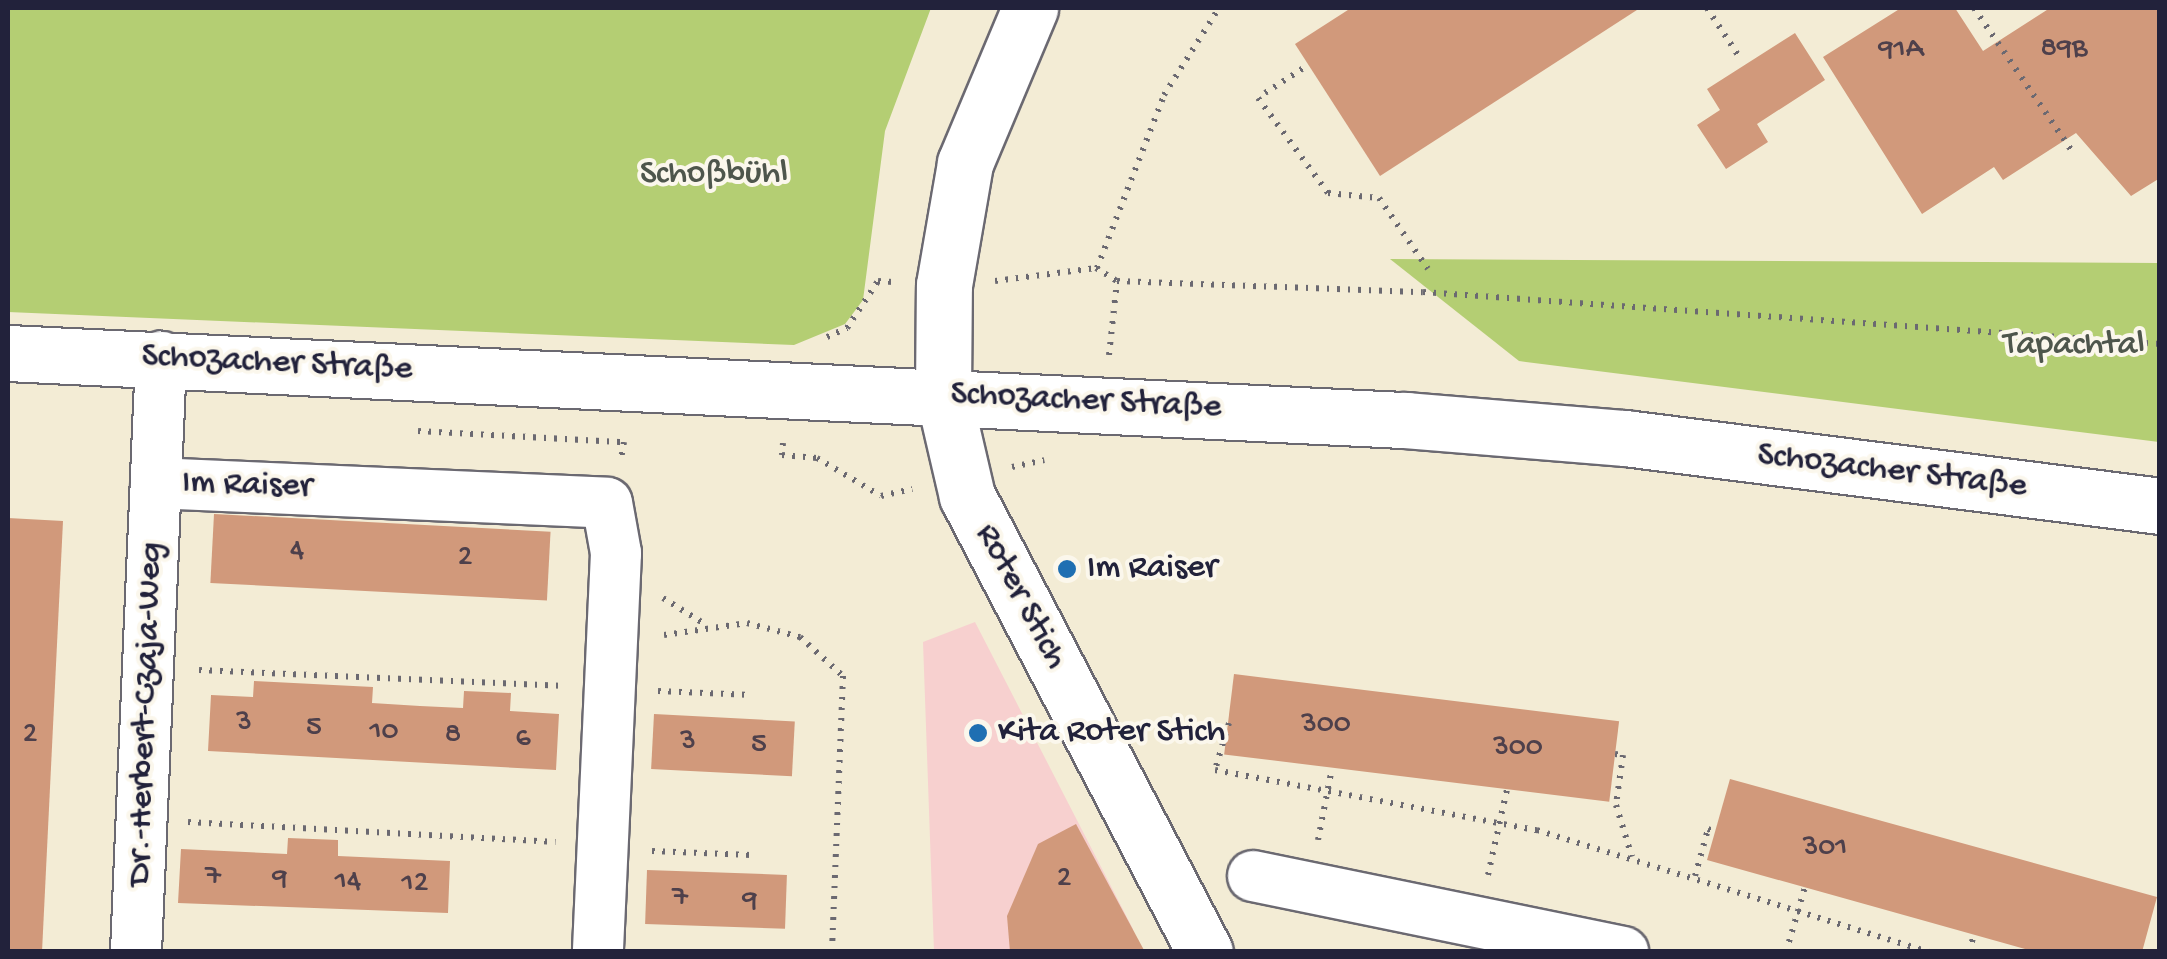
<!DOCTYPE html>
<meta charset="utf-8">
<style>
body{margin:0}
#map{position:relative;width:2167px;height:959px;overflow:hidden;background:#f3ecd5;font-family:"Gochi Hand",sans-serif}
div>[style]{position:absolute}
.built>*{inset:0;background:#f7d0cf}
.green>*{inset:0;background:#b4ce73}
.building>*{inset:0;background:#d1997b;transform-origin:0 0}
.path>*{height:6px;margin-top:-3px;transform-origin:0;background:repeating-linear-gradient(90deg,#6b6971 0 2.5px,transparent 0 10.5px)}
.roads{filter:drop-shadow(2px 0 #6b6971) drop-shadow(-2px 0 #6b6971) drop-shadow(0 2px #6b6971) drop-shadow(0 -2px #6b6971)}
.minor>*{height:50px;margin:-25px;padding:0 25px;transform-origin:25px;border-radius:25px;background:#fff}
.tertiary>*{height:55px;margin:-27.5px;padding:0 27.5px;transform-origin:27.5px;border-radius:27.5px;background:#fff}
.secondary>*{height:55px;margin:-27.5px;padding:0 27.5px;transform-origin:27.5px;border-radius:27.5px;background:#fff}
.dots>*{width:28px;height:28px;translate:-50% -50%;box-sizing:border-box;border:5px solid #fbf7ec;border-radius:50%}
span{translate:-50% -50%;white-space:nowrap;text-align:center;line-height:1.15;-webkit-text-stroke:8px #fbf7ec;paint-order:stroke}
.number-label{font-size:30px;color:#4e404b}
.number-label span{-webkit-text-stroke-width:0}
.park-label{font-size:35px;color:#4e564c}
.street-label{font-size:35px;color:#22223b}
.poi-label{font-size:35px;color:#22223b}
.left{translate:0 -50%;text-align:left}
.frame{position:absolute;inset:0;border:10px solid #22223b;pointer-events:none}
</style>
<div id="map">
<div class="built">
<div style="clip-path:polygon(975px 622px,1133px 929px,1135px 951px,934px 951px,923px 642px)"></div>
</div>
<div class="green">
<div style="clip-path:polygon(8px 8px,931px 8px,885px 131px,863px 300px,845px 324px,794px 345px,8px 312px)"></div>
<div style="clip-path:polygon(1390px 259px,2159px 263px,2159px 442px,1519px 361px)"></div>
</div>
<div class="building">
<div style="clip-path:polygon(1351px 8px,1640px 8px,1380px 176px,1295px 44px)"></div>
<div style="clip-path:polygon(1901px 8px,1955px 8px,1983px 51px,2050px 8px,2160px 8px,2160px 178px,2131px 196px,2076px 133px,2003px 180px,1994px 167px,1922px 214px,1823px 57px)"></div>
<div style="clip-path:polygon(1795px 33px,1825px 80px,1757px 124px,1768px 142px,1726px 169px,1697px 125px,1720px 110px,1707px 89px)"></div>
<div style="left:214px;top:514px;width:337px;height:69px;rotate:3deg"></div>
<div style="clip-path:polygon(8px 518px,63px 521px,42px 952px,8px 952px)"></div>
<div style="left:1234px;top:674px;width:388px;height:81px;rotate:7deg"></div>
<div style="clip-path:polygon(254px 681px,373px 687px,372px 703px,420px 706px,463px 708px,464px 691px,511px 693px,510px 711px,559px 714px,556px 770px,208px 751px,211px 695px,253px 697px)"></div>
<div style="left:654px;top:714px;width:141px;height:55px;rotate:3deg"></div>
<div style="clip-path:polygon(1730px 779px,2157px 897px,2142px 952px,2036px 952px,1707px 860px)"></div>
<div style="clip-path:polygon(1076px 824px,1145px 952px,1010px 952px,1007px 916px,1038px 844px)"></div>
<div style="clip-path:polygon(288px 838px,338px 840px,338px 856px,450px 861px,448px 913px,178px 903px,181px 849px,287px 854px)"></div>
<div style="left:647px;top:870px;width:140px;height:54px;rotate:2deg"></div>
</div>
<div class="path">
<div style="left:1707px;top:8px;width:56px;rotate:56.6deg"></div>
<div style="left:1974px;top:8px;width:177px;rotate:55.6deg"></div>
<div style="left:1265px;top:93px;width:51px;rotate:-33.1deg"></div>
<div style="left:1258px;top:98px;width:118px;rotate:53.6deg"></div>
<div style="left:1328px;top:193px;width:51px;rotate:5.6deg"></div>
<div style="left:1379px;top:198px;width:86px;rotate:55.4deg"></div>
<div style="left:1097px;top:268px;width:186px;rotate:-68.8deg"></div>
<div style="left:1164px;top:95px;width:103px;rotate:-57.7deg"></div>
<div style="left:995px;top:281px;width:102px;rotate:-7.3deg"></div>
<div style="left:1096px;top:268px;width:25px;rotate:32deg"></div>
<div style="left:1117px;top:281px;width:306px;rotate:2.1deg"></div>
<div style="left:1423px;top:292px;width:739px;rotate:4.04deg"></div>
<div style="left:827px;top:337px;width:22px;rotate:-24deg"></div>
<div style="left:847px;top:328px;width:56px;rotate:-56.6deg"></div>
<div style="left:878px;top:281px;width:15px;rotate:4deg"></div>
<div style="left:1109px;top:355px;width:74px;rotate:-83.8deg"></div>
<div style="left:418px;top:431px;width:206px;rotate:3.1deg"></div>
<div style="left:624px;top:442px;width:17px;rotate:100deg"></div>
<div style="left:783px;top:443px;width:12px;rotate:95deg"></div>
<div style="left:782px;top:455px;width:35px;rotate:5deg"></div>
<div style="left:817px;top:458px;width:74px;rotate:30.7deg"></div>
<div style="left:881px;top:496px;width:32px;rotate:-13deg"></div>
<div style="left:1012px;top:467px;width:33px;rotate:-12deg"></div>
<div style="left:663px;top:598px;width:47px;rotate:32deg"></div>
<div style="left:664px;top:635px;width:84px;rotate:-8.2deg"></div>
<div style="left:747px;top:623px;width:55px;rotate:14.8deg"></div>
<div style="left:800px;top:637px;width:58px;rotate:42.2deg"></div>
<div style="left:843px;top:676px;width:276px;rotate:92.3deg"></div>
<div style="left:199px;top:670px;width:362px;rotate:2.5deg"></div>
<div style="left:658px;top:691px;width:94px;rotate:2.4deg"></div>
<div style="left:1229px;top:723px;width:49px;rotate:106.6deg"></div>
<div style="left:1215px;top:770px;width:328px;rotate:10.6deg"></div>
<div style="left:1537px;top:830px;width:411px;rotate:17.3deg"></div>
<div style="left:1615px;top:754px;width:8px;rotate:7deg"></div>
<div style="left:1623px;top:755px;width:50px;rotate:98deg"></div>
<div style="left:1616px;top:805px;width:54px;rotate:72.9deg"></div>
<div style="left:188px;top:822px;width:368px;rotate:3.1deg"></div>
<div style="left:1318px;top:840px;width:73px;rotate:-79deg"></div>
<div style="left:652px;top:851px;width:99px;rotate:2.3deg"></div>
<div style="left:1488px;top:875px;width:88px;rotate:-77.5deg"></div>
<div style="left:1695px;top:876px;width:49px;rotate:-74.5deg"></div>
<div style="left:1708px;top:829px;width:8px;rotate:23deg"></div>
<div style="left:1786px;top:952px;width:68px;rotate:-73.7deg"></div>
<div style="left:1969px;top:952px;width:19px;rotate:-74deg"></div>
</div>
<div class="roads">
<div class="minor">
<div style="left:156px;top:483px;width:451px;rotate:2.5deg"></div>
<div style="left:607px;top:503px;width:51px;rotate:79.8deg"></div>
<div style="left:616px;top:553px;width:399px;rotate:92.6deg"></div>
<div style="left:1253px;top:876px;width:378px;rotate:11.6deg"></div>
<div style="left:136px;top:952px;width:596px;rotate:-87.59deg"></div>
</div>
<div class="tertiary">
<div style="left:943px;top:393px;width:106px;rotate:76.9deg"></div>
<div style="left:967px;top:496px;width:514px;rotate:62.44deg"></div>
</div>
<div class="secondary">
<div style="left:8px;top:353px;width:1399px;rotate:2.75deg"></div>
<div style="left:1405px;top:420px;width:221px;rotate:4.7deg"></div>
<div style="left:1625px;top:438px;width:539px;rotate:7.24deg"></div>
<div style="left:943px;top:393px;width:108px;rotate:-89.5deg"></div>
<div style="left:944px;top:285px;width:124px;rotate:-80.2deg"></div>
<div style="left:965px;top:163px;width:168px;rotate:-67.2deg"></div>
</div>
</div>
<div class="dots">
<div style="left:1067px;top:569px;background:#1f6fb2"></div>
<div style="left:978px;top:733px;background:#1f6fb2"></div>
</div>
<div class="number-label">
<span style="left:2064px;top:50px">89B</span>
<span style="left:1901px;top:51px">91A</span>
<span style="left:297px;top:552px">4</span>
<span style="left:465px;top:559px">2</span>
<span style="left:244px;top:724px">3</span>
<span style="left:1326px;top:726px">300</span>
<span style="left:314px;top:729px">5</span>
<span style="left:384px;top:733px">10</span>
<span style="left:30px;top:736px">2</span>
<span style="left:453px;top:736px">8</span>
<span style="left:523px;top:740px">6</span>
<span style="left:688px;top:743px">3</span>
<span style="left:759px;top:746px">5</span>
<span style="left:1518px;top:749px">300</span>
<span style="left:1825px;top:849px">301</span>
<span style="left:213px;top:878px">7</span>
<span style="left:280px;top:880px">9</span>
<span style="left:1064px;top:880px">2</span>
<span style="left:348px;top:883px">14</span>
<span style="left:415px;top:885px">12</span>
<span style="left:680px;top:899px">7</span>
<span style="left:750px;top:902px">9</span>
</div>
<div class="park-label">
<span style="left:714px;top:175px">Schoßbühl</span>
<span style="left:2074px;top:346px">Tapachtal</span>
</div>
<div class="street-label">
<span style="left:277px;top:364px;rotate:3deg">Schozacher Straße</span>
<span style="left:1086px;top:402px;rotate:3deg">Schozacher Straße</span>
<span style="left:1892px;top:472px;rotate:7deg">Schozacher Straße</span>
<span style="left:247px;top:486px;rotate:2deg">Im Raiser</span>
<span style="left:1020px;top:597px;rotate:62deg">Roter Stich</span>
<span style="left:147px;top:714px;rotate:-88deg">Dr.-Herbert-Czaja-Weg</span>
</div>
<div class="poi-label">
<span class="left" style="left:1087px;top:569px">Im Raiser</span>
<span class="left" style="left:998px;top:733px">Kita Roter Stich</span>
</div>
<div class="frame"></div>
</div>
